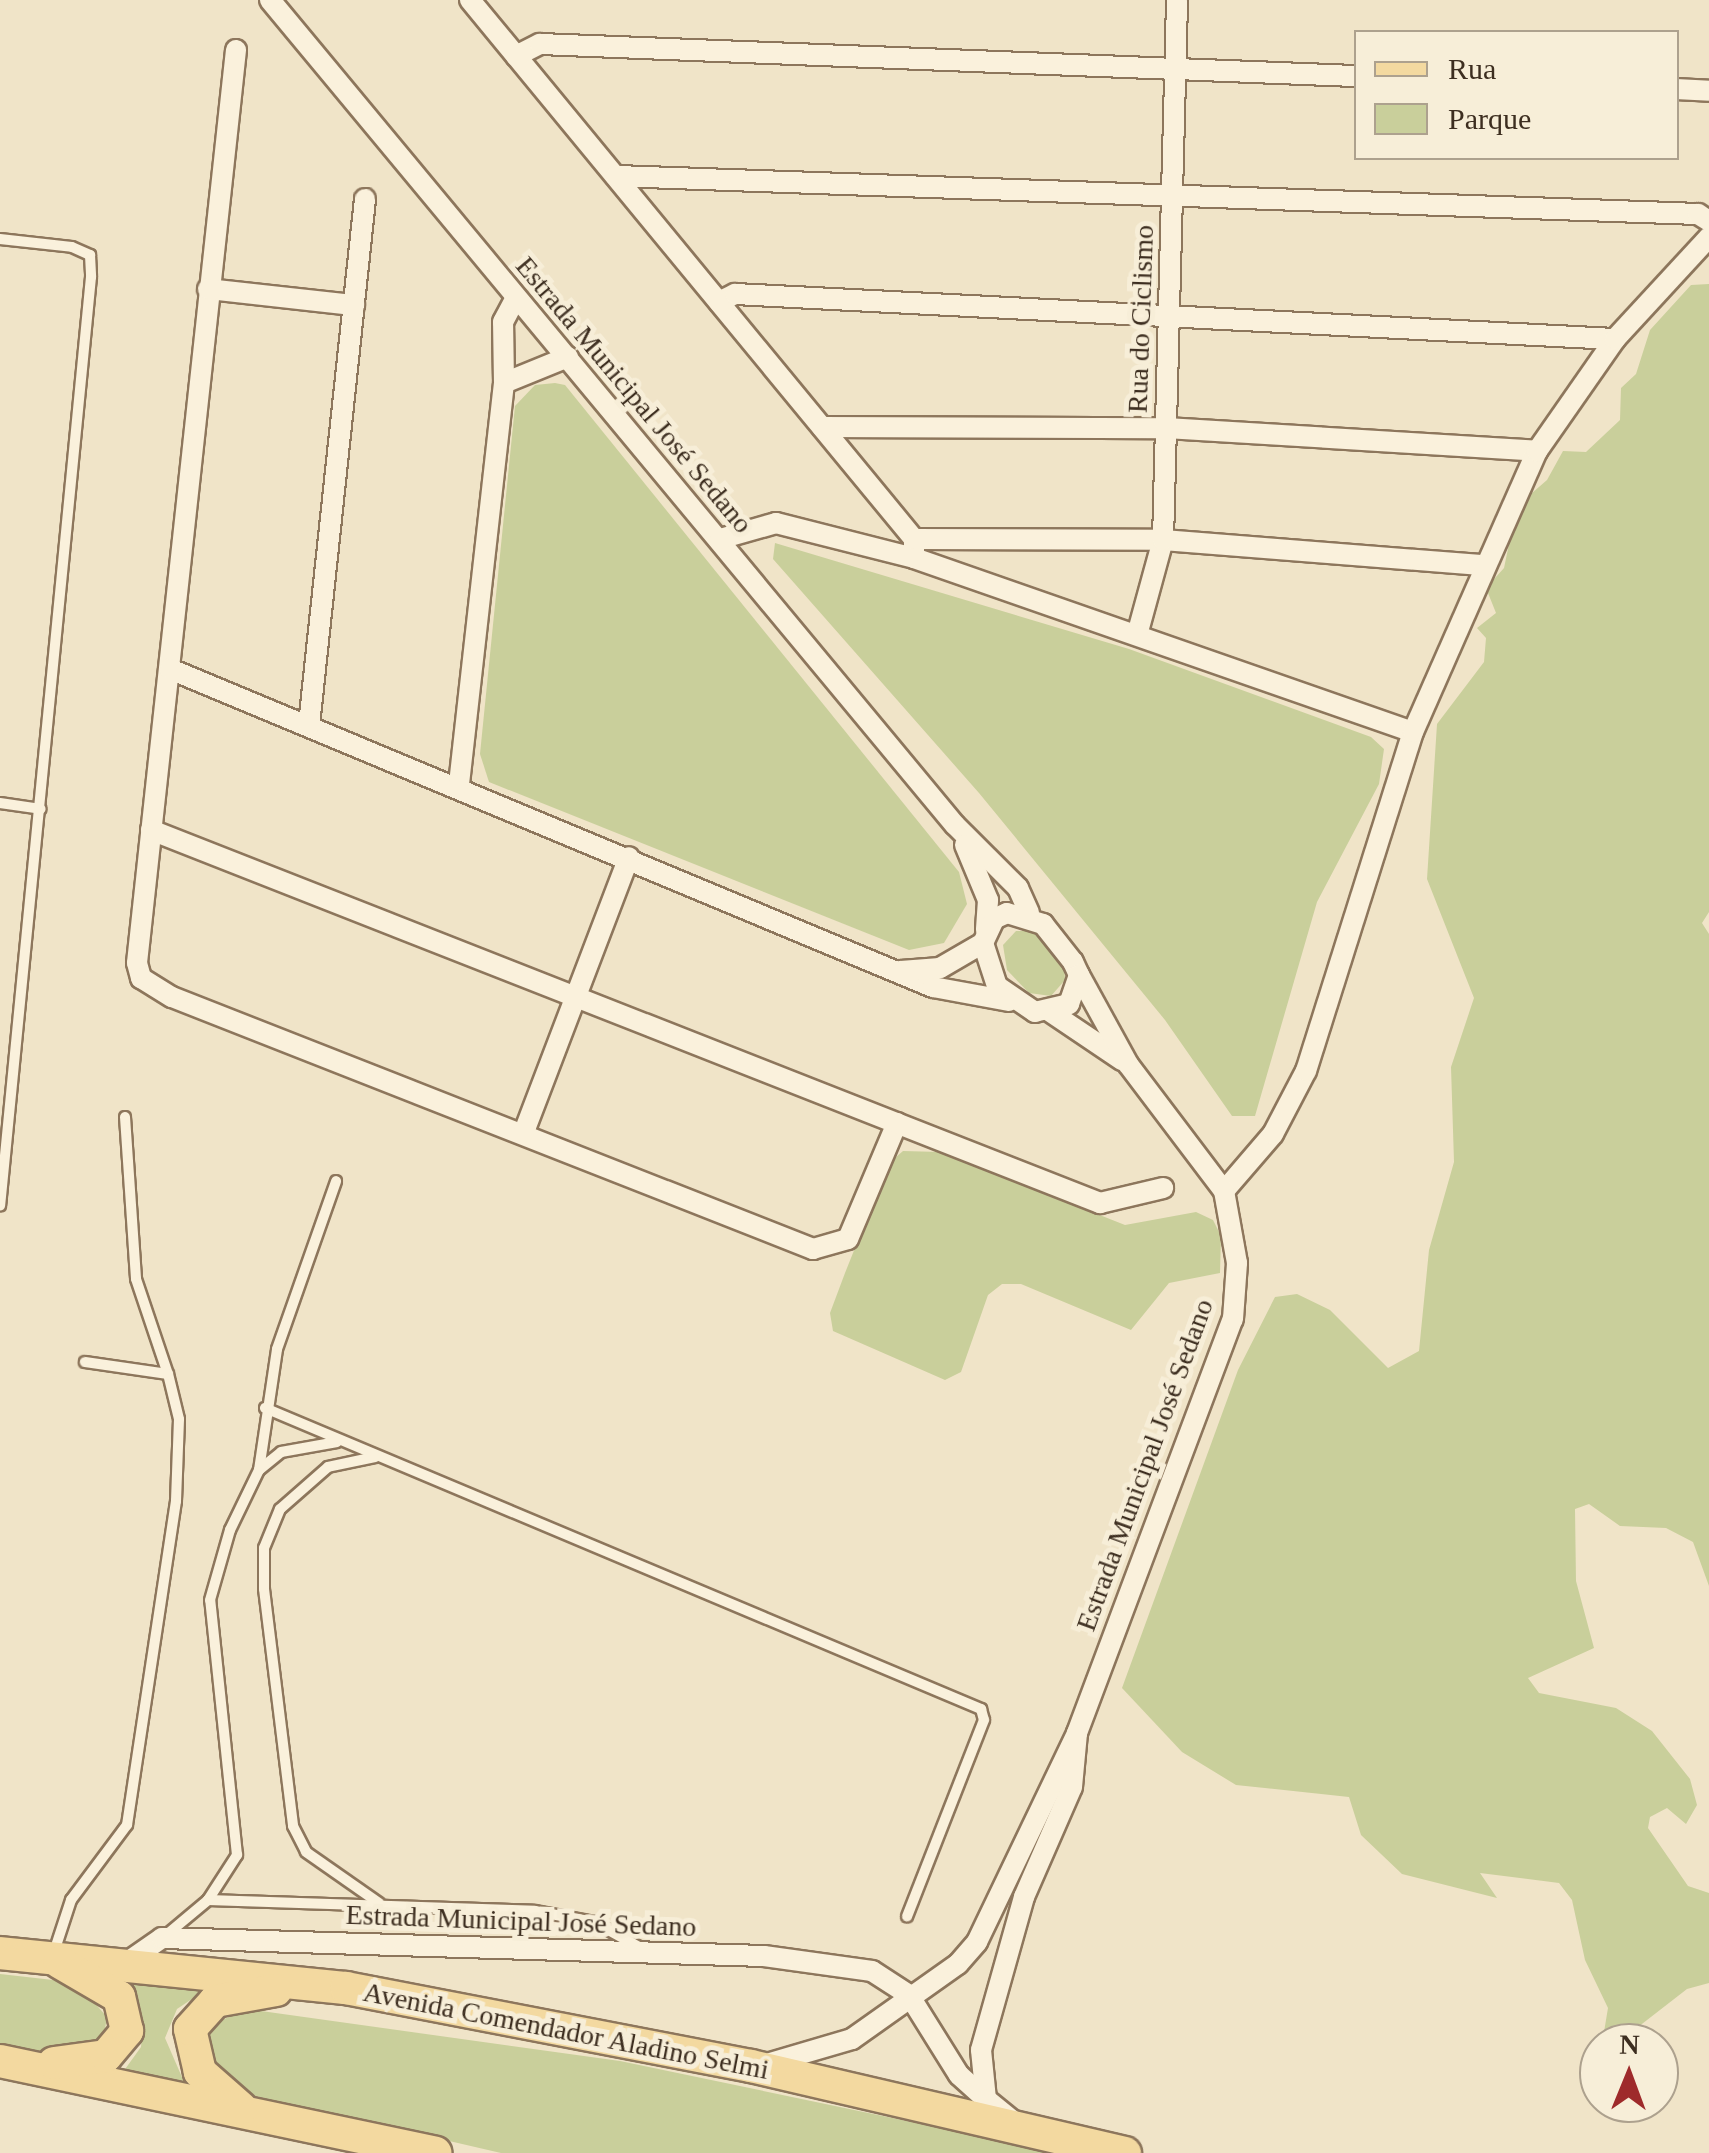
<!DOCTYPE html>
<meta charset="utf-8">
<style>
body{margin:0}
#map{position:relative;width:1709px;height:2153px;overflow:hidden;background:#f0e4c8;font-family:"Times New Roman",serif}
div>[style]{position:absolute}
.green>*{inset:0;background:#c9cf9b}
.roads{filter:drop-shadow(2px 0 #8d765c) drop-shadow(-2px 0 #8d765c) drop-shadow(0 2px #8d765c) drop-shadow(0 -2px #8d765c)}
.service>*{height:10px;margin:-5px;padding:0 5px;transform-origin:5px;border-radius:5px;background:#faf1dc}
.minor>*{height:20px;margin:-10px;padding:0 10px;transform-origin:10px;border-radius:10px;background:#faf1dc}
.primary>*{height:32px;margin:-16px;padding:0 16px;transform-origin:16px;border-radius:16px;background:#f3d9a0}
span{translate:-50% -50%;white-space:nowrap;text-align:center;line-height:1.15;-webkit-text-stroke:10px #f7eed8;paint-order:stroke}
.street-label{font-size:28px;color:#3d2e20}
.legend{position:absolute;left:1354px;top:30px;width:325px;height:130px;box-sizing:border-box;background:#f7eed8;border:2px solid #ada18e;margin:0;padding:12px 18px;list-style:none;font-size:30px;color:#3d2e20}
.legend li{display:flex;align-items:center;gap:20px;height:50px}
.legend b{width:50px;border:2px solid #ada18e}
.north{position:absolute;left:1579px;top:2023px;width:100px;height:100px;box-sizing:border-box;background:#f7eed8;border:2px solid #ada18e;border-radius:50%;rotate:1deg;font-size:28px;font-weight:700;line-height:40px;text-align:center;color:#3d2e20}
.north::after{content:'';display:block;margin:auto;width:35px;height:45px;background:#9e2a2b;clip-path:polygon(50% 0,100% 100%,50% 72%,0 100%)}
</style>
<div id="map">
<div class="green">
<div style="clip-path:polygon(1709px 284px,1709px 912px,1702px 923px,1709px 934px,1709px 1586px,1693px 1542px,1666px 1528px,1620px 1526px,1589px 1504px,1575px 1509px,1576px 1581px,1594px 1648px,1528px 1678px,1539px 1693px,1616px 1708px,1652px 1731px,1690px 1779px,1697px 1805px,1686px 1824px,1667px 1808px,1650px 1817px,1648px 1828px,1688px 1886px,1709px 1893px,1709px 1983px,1687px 1989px,1620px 2041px,1603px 2038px,1608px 2008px,1585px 1960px,1572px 1900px,1559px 1883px,1480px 1873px,1497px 1898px,1402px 1874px,1361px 1835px,1349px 1797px,1236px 1785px,1182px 1752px,1122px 1688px,1238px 1370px,1275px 1297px,1297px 1294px,1330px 1310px,1388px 1368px,1419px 1351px,1429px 1250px,1454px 1162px,1451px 1067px,1474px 998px,1427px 879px,1437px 724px,1484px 662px,1486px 638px,1477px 628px,1496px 613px,1486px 588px,1504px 568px,1517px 506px,1547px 480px,1563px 451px,1586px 452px,1620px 420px,1621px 388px,1636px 374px,1650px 330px,1691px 285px)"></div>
<div style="clip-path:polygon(555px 383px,565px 385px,959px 872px,967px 904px,944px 943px,909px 950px,489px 782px,480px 754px,515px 406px,535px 385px)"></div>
<div style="clip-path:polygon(775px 543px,1129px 649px,1371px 737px,1384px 749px,1379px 784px,1317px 902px,1255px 1116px,1232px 1116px,1165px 1020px,979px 793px,773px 559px)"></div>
<div style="clip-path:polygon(1016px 931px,1035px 931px,1064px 965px,1065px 980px,1051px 996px,1029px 993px,1007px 970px,1003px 945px)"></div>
<div style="clip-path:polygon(903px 1151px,940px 1152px,1125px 1225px,1196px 1212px,1213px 1220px,1221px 1236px,1220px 1273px,1169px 1283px,1131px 1330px,1021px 1284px,1002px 1284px,988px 1295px,961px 1372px,945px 1380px,833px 1331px,830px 1313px,845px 1273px,889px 1163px)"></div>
<div style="clip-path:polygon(0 1974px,62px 1981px,92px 2000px,107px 2017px,103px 2041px,74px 2055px,0 2047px)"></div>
<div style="clip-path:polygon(137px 1984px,204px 1991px,177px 2009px,165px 2038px,188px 2091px,123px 2072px,141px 2047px,143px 2020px,130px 1987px)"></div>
<div style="clip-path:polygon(246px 2009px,620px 2061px,1060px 2153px,501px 2153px,246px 2094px,210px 2070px,207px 2027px)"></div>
</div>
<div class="roads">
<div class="service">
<div style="left:0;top:239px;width:72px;rotate:6.3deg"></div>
<div style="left:72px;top:247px;width:20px;rotate:24deg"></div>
<div style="left:90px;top:255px;width:22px;rotate:87deg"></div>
<div style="left:91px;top:277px;width:933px;rotate:95.59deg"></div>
<div style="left:0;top:803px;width:41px;rotate:8.3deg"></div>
<div style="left:125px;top:1117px;width:162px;rotate:86.1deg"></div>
<div style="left:136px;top:1279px;width:100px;rotate:71.4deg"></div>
<div style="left:265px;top:1408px;width:777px;rotate:22.8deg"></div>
<div style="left:981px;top:1709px;width:11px;rotate:75deg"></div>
<div style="left:984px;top:1720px;width:211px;rotate:111.4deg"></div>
<div style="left:375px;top:1457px;width:48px;rotate:168deg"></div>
<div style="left:328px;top:1467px;width:64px;rotate:138.8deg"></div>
<div style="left:280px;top:1509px;width:42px;rotate:112.3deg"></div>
<div style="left:264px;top:1548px;width:41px;rotate:90deg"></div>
<div style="left:264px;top:1589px;width:239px;rotate:83deg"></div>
<div style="left:293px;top:1826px;width:29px;rotate:63deg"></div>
<div style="left:306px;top:1852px;width:89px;rotate:34.9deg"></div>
<div style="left:259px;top:1470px;width:122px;rotate:-81.5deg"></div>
<div style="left:277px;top:1349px;width:178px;rotate:-70.6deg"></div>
<div style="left:208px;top:1900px;width:327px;rotate:1.9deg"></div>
<div style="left:535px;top:1911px;width:60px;rotate:10.6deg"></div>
<div style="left:594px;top:1922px;width:51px;rotate:29.1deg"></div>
<div style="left:165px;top:1936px;width:56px;rotate:-39.9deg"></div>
<div style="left:208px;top:1900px;width:54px;rotate:-57.2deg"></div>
<div style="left:237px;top:1855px;width:256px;rotate:-96deg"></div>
<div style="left:210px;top:1600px;width:73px;rotate:-74.1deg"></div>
<div style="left:230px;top:1530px;width:67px;rotate:-64.2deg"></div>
<div style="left:259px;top:1470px;width:28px;rotate:-39deg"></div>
<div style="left:281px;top:1452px;width:57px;rotate:-10.1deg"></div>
<div style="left:54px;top:1952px;width:55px;rotate:-71.9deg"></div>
<div style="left:71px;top:1900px;width:94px;rotate:-53.3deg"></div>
<div style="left:127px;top:1825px;width:328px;rotate:-81.4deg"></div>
<div style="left:176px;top:1501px;width:82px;rotate:-87.9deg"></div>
<div style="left:179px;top:1419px;width:46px;rotate:-103.7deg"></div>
<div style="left:168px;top:1374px;width:84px;rotate:-171.8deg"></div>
</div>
<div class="minor">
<div style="left:270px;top:0;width:1072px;rotate:50.3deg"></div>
<div style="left:955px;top:825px;width:89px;rotate:45deg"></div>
<div style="left:1018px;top:888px;width:27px;rotate:66deg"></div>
<div style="left:470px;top:0;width:698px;rotate:50.52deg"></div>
<div style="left:914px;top:539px;width:19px;rotate:90deg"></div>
<div style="left:236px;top:50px;width:918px;rotate:96.19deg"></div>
<div style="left:137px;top:963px;width:16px;rotate:75deg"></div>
<div style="left:141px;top:978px;width:36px;rotate:32deg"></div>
<div style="left:172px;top:997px;width:689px;rotate:21.46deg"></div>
<div style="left:813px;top:1249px;width:36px;rotate:-16deg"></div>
<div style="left:848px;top:1239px;width:126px;rotate:-67.1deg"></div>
<div style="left:516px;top:56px;width:27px;rotate:-27deg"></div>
<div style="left:540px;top:44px;width:817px;rotate:2.25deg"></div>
<div style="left:1676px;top:89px;width:33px;rotate:3deg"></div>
<div style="left:616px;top:176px;width:1083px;rotate:2.01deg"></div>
<div style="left:1698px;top:214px;width:13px;rotate:32deg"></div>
<div style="left:208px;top:289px;width:147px;rotate:6.3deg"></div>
<div style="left:719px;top:302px;width:18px;rotate:-27deg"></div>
<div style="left:735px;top:294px;width:881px;rotate:2.93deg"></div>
<div style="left:504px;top:383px;width:69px;rotate:-22.1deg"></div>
<div style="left:822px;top:427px;width:344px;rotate:0.2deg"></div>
<div style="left:1166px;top:428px;width:372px;rotate:3.5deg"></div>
<div style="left:720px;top:539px;width:58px;rotate:-15.9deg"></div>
<div style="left:776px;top:523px;width:142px;rotate:14.2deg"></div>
<div style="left:914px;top:558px;width:528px;rotate:19.22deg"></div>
<div style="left:914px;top:539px;width:249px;rotate:0.2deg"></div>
<div style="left:1163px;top:540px;width:319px;rotate:4.5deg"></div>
<div style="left:1137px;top:635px;width:98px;rotate:-74.7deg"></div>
<div style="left:1163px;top:540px;width:540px;rotate:-88.51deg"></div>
<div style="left:170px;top:669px;width:827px;rotate:22.63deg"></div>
<div style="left:933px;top:987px;width:77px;rotate:10.4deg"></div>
<div style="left:309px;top:725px;width:529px;rotate:-83.92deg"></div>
<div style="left:459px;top:784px;width:404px;rotate:-83.6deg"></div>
<div style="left:504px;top:383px;width:61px;rotate:-90.9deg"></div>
<div style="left:503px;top:322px;width:27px;rotate:-62deg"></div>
<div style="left:151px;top:830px;width:1020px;rotate:21.46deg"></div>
<div style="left:1100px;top:1203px;width:65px;rotate:-13.4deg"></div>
<div style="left:965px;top:845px;width:60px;rotate:67.3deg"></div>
<div style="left:988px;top:900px;width:30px;rotate:94deg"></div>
<div style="left:1007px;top:913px;width:38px;rotate:17deg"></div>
<div style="left:1043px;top:924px;width:48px;rotate:51.7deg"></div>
<div style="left:1073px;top:962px;width:14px;rotate:65deg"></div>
<div style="left:1079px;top:975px;width:31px;rotate:109deg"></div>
<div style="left:1069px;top:1004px;width:35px;rotate:167deg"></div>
<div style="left:1035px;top:1012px;width:46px;rotate:-145.6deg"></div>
<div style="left:997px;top:986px;width:45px;rotate:-108deg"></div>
<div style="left:983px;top:943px;width:26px;rotate:-65deg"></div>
<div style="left:994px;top:919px;width:14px;rotate:-25deg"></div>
<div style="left:900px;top:971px;width:40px;rotate:-4.3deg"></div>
<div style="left:940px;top:968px;width:50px;rotate:-30.2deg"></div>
<div style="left:1049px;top:1011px;width:88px;rotate:33.9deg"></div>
<div style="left:524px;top:1132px;width:294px;rotate:-69.1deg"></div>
<div style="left:1224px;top:1191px;width:75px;rotate:-49.3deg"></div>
<div style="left:1273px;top:1134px;width:71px;rotate:-62.4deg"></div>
<div style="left:1306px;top:1071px;width:355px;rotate:-72.5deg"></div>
<div style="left:1413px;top:732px;width:307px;rotate:-66.2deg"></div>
<div style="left:1537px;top:451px;width:136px;rotate:-55.1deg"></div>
<div style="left:1615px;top:339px;width:139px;rotate:-47.3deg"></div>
<div style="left:1077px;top:1733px;width:442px;rotate:-69.4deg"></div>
<div style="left:1233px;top:1319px;width:56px;rotate:-85.9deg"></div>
<div style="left:1237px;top:1263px;width:73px;rotate:-100.2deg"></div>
<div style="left:1224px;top:1191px;width:159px;rotate:-127.1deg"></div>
<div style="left:1128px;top:1064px;width:102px;rotate:-118.8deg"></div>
<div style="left:129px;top:1961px;width:40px;rotate:-34.9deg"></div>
<div style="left:162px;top:1938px;width:602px;rotate:1.71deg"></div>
<div style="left:764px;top:1956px;width:109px;rotate:7.9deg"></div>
<div style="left:872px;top:1971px;width:44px;rotate:33deg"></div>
<div style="left:909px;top:1995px;width:94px;rotate:58deg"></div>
<div style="left:959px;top:2075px;width:36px;rotate:42deg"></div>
<div style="left:770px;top:2063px;width:85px;rotate:-16.3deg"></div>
<div style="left:852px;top:2039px;width:130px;rotate:-35.3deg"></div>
<div style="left:958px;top:1964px;width:29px;rotate:-49deg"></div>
<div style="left:977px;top:1942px;width:232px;rotate:-64.4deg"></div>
<div style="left:1077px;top:1733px;width:54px;rotate:95.3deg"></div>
<div style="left:1072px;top:1787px;width:120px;rotate:113.6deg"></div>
<div style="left:1024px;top:1897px;width:159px;rotate:105.7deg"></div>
<div style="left:981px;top:2050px;width:49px;rotate:84.2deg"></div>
<div style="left:986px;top:2099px;width:36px;rotate:39deg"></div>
</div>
<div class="primary">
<div style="left:0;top:1953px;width:348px;rotate:5.8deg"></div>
<div style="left:346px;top:1988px;width:412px;rotate:10.9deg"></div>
<div style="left:751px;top:2066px;width:384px;rotate:13.1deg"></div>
<div style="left:0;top:2061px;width:445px;rotate:11.9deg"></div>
<div style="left:54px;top:2063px;width:52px;rotate:-7.7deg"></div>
<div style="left:106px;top:2056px;width:33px;rotate:-50deg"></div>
<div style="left:127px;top:2031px;width:35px;rotate:-103deg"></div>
<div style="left:119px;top:1997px;width:69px;rotate:-149.7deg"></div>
<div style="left:241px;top:2108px;width:55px;rotate:-138.7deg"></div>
<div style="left:200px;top:2072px;width:44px;rotate:-103.1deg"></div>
<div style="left:190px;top:2029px;width:38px;rotate:-48deg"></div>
<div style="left:215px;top:2001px;width:62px;rotate:-10.2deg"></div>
</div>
</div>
<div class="street-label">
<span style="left:1141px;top:319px;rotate:-88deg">Rua do Ciclismo</span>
<span style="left:634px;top:395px;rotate:50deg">Estrada Municipal José Sedano</span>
<span style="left:1145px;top:1465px;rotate:-70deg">Estrada Municipal José Sedano</span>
<span style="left:521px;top:1921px;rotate:2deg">Estrada Municipal José Sedano</span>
<span style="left:566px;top:2031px;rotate:11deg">Avenida Comendador Aladino Selmi</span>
</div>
<ul class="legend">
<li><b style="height:12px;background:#f3d9a0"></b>Rua</li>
<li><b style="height:28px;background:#c9cf9b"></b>Parque</li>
</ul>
<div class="north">N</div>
</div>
